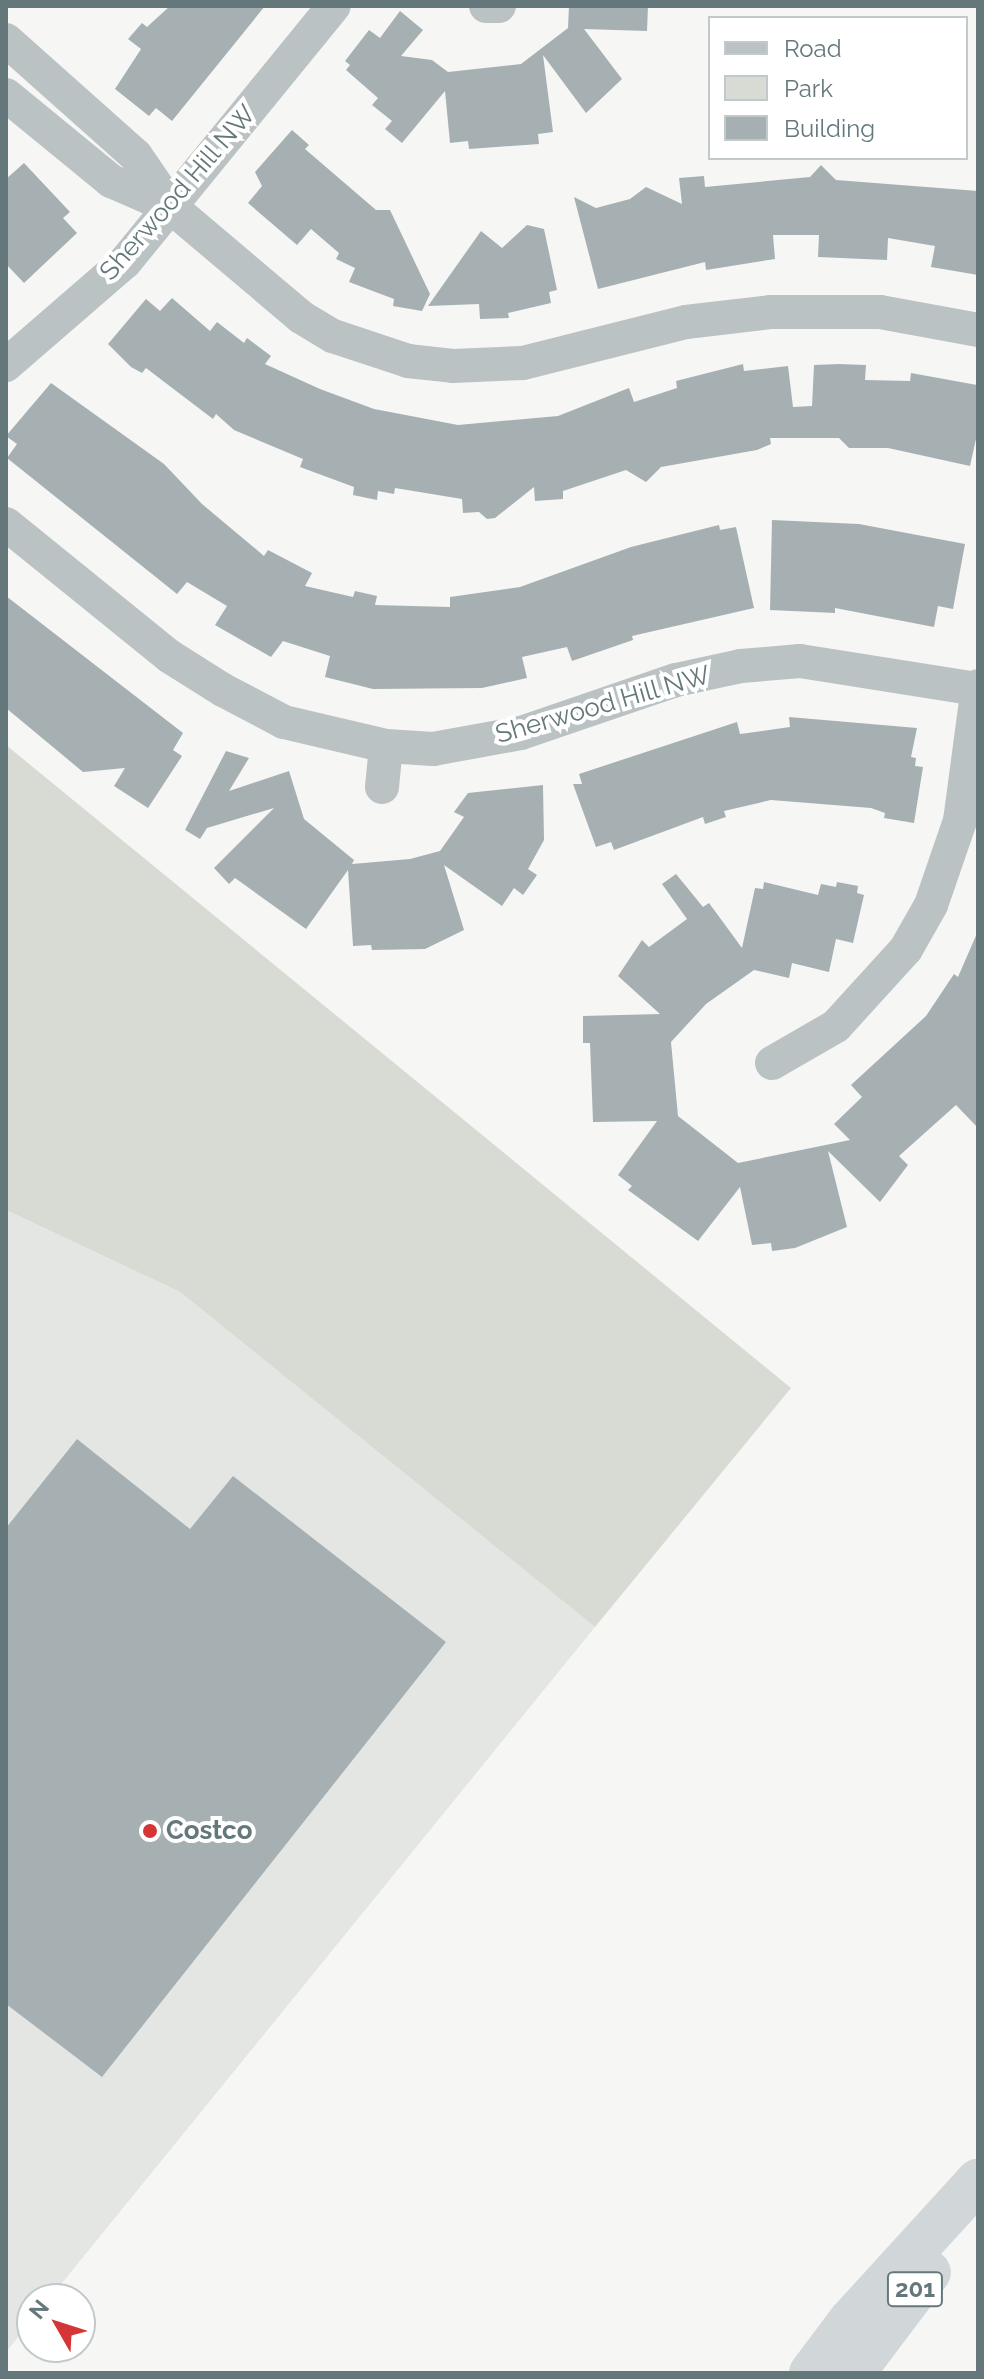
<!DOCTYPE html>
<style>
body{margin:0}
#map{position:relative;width:984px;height:2379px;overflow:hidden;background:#f6f6f4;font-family:Raleway,sans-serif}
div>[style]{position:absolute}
.built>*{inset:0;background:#e4e6e4}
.green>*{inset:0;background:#d8dbd3}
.building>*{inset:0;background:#a6b0b2}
.minor>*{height:34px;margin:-17px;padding:0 17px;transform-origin:17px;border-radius:17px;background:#bbc2c3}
.highway>*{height:44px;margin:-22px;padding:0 22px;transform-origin:22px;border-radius:22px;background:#d1d6d8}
.dots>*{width:22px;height:22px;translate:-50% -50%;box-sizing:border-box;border:4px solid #fff;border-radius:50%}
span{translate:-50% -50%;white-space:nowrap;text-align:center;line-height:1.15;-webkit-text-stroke:8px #fff;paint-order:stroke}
.shield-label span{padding:2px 6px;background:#fff;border:2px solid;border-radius:6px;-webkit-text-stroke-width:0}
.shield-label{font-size:24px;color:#64787c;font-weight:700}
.street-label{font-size:26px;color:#64787c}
.poi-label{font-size:26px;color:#64787c;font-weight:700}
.left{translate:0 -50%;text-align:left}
.frame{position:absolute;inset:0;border:8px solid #64787c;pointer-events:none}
.legend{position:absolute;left:708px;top:16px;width:260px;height:144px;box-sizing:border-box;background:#fff;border:2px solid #c1c9cb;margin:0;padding:10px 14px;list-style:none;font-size:24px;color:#64787c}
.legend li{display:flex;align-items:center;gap:16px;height:40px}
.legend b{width:40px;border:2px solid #c1c9cb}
.north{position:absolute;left:16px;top:2283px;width:80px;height:80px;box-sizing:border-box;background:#fff;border:2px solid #c1c9cb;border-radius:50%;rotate:309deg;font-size:22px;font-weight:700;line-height:32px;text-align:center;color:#64787c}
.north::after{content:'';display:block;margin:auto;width:28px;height:36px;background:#d53536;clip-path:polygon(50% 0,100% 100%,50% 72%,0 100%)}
</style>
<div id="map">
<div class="built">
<div style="clip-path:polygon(6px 1210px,180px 1292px,595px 1627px,49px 2299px,32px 2299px,32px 2320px,6px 2352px)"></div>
</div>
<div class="green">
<div style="clip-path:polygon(6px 745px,791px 1388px,595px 1627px,180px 1292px,6px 1210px)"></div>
</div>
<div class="building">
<div style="clip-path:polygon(170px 6px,265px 6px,172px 121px,156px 108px,149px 116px,115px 89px,141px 49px,128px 39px,142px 23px,147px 27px)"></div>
<div style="clip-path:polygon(569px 6px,648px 6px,647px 31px,584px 29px,622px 79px,586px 113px,543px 55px,553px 132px,538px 134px,539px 144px,469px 149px,468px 141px,450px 143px,445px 91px,402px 143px,385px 129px,392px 121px,372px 105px,378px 98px,346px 70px,350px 65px,345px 61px,369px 30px,380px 38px,400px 11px,423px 30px,401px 56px,432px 60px,448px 72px,521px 64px,568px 28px)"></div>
<div style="clip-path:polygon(292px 130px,309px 145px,305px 149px,376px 210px,390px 210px,430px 294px,422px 311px,393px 306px,394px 299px,349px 282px,355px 268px,336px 259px,339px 253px,311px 229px,297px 245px,248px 203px,262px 186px,255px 172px)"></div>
<div style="clip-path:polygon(24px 163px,70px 212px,63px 218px,77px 233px,24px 283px,6px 264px,6px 179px)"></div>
<div style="clip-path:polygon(821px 165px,836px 180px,978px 191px,978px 275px,931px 267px,935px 246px,888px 238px,887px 260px,818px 257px,819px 235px,773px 235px,775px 259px,706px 270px,705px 262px,598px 289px,574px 197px,596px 208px,630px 199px,646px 187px,682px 204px,679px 178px,704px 176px,705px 187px,810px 177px)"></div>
<div style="clip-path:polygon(527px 225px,544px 229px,557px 290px,549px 292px,551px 303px,508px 313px,509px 318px,480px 319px,479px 304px,428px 306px,481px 231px,502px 248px)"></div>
<div style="clip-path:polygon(172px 298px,210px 331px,217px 322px,244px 343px,247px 338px,271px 356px,265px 364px,320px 389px,374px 409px,458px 425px,558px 416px,629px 388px,634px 402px,677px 388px,676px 381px,743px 364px,744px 371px,788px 366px,793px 407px,812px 406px,814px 365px,839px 364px,866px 365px,865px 380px,910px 381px,911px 373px,977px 385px,978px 430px,970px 466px,888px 448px,849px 448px,839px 438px,770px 438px,771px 444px,757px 450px,661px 467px,646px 482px,626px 470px,563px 491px,563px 499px,535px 501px,534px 487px,495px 518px,487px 519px,479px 512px,463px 513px,462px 499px,395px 488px,394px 494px,378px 491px,377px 500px,353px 495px,354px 487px,300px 467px,303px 459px,234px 430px,216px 414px,213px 419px,146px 368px,142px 373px,131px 367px,108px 344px,146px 299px,160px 311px)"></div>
<div style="clip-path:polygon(51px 383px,164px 464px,202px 504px,264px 556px,268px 550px,312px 573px,305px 586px,353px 597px,355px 591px,377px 596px,375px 605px,450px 607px,450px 597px,520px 587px,631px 547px,719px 525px,720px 530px,736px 527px,754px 608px,632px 636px,633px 640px,572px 661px,567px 647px,522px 657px,527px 678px,482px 688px,373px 689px,325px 677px,330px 656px,283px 641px,271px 657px,215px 625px,227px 606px,187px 582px,177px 594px,7px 458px,17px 444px,6px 436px)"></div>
<div style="clip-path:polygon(772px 520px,859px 524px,965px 544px,953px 609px,938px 606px,934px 627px,835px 608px,835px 613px,770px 610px)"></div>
<div style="clip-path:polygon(6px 596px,183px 733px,173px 750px,182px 756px,148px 808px,114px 786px,125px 768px,83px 772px,6px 708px)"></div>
<div style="clip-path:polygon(789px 717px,917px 728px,911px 757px,916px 758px,915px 766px,923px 767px,914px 823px,884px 818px,885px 813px,871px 808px,771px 800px,724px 811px,726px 817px,705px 824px,703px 817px,614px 850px,611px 842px,596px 847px,573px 784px,582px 784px,579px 774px,737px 722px,740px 734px,790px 727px)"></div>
<div style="clip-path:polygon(226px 751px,249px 758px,229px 791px,289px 771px,304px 819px,354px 860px,352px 864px,410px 859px,440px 851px,464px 817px,454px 812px,468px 793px,543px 785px,544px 840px,528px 869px,537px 875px,523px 895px,514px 888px,502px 906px,444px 865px,464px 930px,425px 949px,372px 950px,371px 945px,353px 946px,348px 870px,306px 929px,235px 878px,229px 884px,214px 868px,274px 808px,207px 828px,200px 839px,185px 830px)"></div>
<div style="clip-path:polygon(676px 874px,703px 907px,709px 903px,742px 948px,755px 888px,763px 889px,764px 882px,818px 895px,821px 884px,836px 887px,837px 882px,858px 886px,857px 893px,864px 895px,853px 943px,836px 939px,829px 972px,792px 963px,789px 978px,754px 970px,706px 1004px,671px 1042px,678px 1116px,738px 1163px,850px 1140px,834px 1124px,862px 1097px,851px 1085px,926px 1016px,954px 974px,958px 977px,978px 931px,978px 1128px,956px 1105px,899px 1156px,908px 1165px,880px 1202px,828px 1151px,847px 1227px,795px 1248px,772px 1251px,771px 1243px,752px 1245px,740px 1187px,698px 1241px,628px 1190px,632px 1186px,618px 1175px,657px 1121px,593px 1122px,590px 1043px,583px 1043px,583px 1016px,660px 1014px,618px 976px,642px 940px,649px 947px,687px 919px,662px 884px)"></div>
<div style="clip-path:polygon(77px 1439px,190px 1529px,233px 1476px,446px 1642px,102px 2077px,6px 2004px,6px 1528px)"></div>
</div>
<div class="minor">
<div style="left:486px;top:6px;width:13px"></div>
<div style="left:6px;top:40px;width:174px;rotate:41.7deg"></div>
<div style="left:136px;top:156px;width:62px;rotate:55.5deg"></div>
<div style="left:171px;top:207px;width:170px;rotate:40.2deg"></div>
<div style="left:301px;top:317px;width:37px;rotate:31deg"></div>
<div style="left:333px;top:336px;width:79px;rotate:18.4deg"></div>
<div style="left:408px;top:361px;width:45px;rotate:6.3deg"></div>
<div style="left:453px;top:366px;width:70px;rotate:-2.5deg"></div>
<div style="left:523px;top:363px;width:168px;rotate:-14.1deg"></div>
<div style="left:686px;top:322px;width:86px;rotate:-6.7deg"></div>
<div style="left:771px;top:312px;width:109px"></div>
<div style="left:880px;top:312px;width:100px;rotate:10.4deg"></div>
<div style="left:6px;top:95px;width:136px;rotate:39.3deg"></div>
<div style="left:111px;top:181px;width:65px;rotate:23.4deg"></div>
<div style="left:6px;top:365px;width:157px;rotate:-40.9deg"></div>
<div style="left:125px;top:262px;width:330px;rotate:-50.8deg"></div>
<div style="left:6px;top:524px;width:210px;rotate:39deg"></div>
<div style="left:169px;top:656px;width:64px;rotate:32.2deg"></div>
<div style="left:223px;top:690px;width:69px;rotate:27.7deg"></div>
<div style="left:284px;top:722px;width:105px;rotate:13.2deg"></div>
<div style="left:386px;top:746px;width:47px;rotate:3.7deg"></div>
<div style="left:433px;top:749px;width:89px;rotate:-10.3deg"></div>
<div style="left:521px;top:733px;width:164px;rotate:-18.9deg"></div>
<div style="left:676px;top:680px;width:66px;rotate:-12.2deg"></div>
<div style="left:741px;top:666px;width:59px;rotate:-4.8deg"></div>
<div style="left:800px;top:661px;width:179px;rotate:9deg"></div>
<div style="left:382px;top:787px;width:41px;rotate:-84.4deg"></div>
<div style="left:772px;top:1063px;width:74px;rotate:-30deg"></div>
<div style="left:836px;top:1026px;width:104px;rotate:-47.7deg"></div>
<div style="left:906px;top:949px;width:51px;rotate:-60.4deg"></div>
<div style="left:931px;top:905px;width:89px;rotate:-71deg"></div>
<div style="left:960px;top:821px;width:136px;rotate:-82.4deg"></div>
</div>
<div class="highway">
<div style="left:811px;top:2373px;width:65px;rotate:-53.1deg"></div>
<div style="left:850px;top:2321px;width:190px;rotate:-47.6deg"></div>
<div style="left:853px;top:2373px;width:126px;rotate:-53deg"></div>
</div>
<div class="dots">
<div style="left:150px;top:1831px;background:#d53536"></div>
</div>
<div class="shield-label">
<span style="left:915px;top:2289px">201</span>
</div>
<div class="street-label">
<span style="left:178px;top:193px;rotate:-49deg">Sherwood Hill NW</span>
<span style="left:603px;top:705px;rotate:-16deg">Sherwood Hill NW</span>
</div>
<div class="poi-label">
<span class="left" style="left:166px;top:1831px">Costco</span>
</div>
<div class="frame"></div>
<ul class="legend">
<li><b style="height:10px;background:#bbc2c3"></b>Road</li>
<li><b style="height:22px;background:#d8dbd3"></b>Park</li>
<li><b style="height:22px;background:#a6b0b2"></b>Building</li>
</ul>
<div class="north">N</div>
</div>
